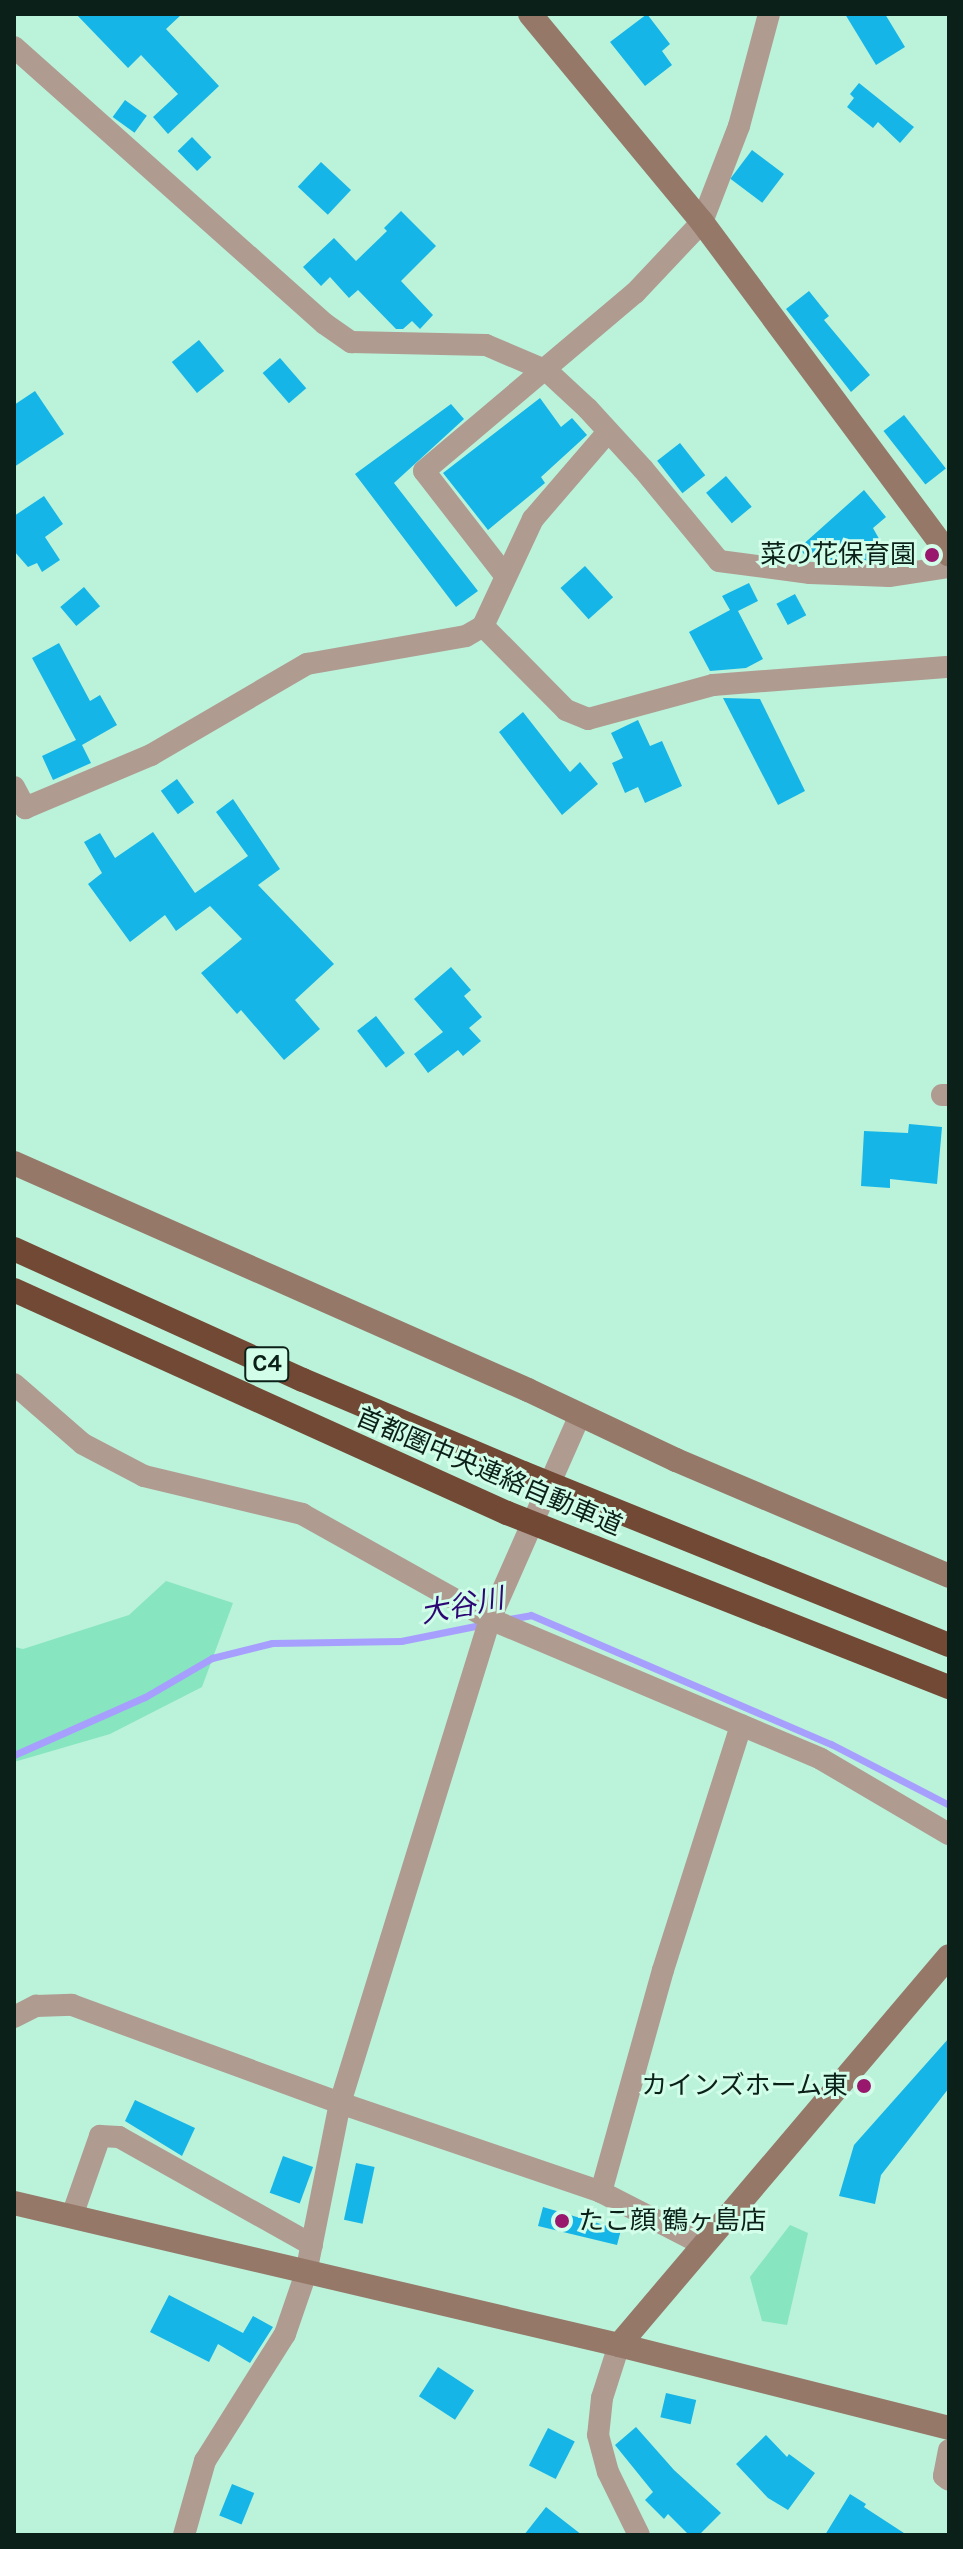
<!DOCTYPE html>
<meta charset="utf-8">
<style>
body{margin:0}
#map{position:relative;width:963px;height:2549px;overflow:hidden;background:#bbf2da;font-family:Karla,"Noto Sans JP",sans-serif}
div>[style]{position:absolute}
.green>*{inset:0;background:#87e5bf}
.stream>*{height:7px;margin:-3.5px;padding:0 3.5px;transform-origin:3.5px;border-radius:3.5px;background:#a79ffe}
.building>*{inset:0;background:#15b6e7;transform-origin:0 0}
.street>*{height:22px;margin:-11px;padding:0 11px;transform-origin:11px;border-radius:11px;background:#b09b91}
.secondary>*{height:24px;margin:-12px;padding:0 12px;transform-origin:12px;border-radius:12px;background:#967869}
.highway>*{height:24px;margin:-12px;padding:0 12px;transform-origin:12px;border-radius:12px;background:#724935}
.highway-bridge>*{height:24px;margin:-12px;padding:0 12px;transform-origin:12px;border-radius:12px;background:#724935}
.dots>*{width:22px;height:22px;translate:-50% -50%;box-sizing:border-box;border:4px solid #d1fde9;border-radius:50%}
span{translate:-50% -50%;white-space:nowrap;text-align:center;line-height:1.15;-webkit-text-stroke:6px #d1fde9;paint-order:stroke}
.shield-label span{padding:2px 6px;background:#d1fde9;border:2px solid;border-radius:6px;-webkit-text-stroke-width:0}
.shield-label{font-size:24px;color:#0b2018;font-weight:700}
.poi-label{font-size:26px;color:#0b2018}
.right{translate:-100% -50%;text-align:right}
.left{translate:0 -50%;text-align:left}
.street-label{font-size:26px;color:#0b2018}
.water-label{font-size:28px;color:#2d0674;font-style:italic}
.frame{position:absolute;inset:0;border:16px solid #0b2018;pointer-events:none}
</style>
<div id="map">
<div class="green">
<div style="clip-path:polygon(166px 1581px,233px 1603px,202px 1687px,110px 1734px,14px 1762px,14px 1647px,23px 1649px,129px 1615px)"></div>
<div style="clip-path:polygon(790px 2225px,808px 2233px,787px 2325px,762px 2321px,750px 2277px)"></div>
</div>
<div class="stream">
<div style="left:509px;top:1619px;width:22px;rotate:-10deg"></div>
<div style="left:531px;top:1615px;width:327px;rotate:23.3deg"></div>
<div style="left:831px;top:1744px;width:133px;rotate:27.3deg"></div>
<div style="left:14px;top:1755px;width:143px;rotate:-23.9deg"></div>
<div style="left:145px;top:1697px;width:78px;rotate:-30.2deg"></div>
<div style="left:212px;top:1658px;width:62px;rotate:-14deg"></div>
<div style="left:272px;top:1643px;width:129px;rotate:-0.9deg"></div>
<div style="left:401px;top:1641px;width:86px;rotate:-11.4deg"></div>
</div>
<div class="building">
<div style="clip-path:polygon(76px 14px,182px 14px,166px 29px,219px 86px,168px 134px,153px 117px,178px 94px,141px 55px,128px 68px)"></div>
<div style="clip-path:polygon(647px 14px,670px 44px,662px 51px,672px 65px,645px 86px,610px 42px)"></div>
<div style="clip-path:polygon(845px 14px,885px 14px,905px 47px,876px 65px)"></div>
<div style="clip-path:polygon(859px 83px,914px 127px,900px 143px,878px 122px,873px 128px,847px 107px,854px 98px,850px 94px)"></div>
<div style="left:125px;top:100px;width:27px;height:21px;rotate:36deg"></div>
<div style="left:192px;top:137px;width:28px;height:20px;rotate:46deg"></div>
<div style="left:752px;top:150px;width:40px;height:36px;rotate:37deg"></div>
<div style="left:321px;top:162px;width:41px;height:34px;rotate:43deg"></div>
<div style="clip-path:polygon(401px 211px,436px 246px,401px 281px,433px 315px,420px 329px,412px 321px,403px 329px,396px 329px,358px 290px,349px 298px,330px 277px,321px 286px,303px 267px,334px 238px,356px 261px,387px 231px,384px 228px)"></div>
<div style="clip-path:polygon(809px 291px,829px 316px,824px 320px,870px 375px,851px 392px,786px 309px)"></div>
<div style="left:199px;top:340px;width:40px;height:35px;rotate:51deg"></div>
<div style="left:280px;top:358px;width:40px;height:23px;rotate:49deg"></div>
<div style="clip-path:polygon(35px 391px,64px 434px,14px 467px,14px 405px)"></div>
<div style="clip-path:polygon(540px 398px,561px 427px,572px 418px,587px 435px,541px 477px,545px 483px,488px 530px,443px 473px)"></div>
<div style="clip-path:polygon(451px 404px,464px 419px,394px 483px,478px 591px,456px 607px,355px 474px)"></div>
<div style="left:904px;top:415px;width:68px;height:26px;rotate:52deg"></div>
<div style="left:680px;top:443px;width:41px;height:29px;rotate:52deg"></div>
<div style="left:726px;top:476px;width:40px;height:26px;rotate:50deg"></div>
<div style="clip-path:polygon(864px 490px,886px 517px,873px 528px,887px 553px,870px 561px,808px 559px,799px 548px)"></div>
<div style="clip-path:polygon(44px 496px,63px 524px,45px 537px,60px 560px,42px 572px,37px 563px,28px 567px,14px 551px,14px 516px)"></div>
<div style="left:585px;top:566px;width:42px;height:33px;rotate:48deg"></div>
<div style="clip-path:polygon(749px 583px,758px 601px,738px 611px,763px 659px,746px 668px,710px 671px,689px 632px,730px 610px,722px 596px)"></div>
<div style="left:84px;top:587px;width:25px;height:31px;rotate:50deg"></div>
<div style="left:795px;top:594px;width:24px;height:21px;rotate:62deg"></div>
<div style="clip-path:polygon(59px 643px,90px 701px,100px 695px,117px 725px,82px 745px,91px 763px,53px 780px,42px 756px,76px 740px,32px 658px)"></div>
<div style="clip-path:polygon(723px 698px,760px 699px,805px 791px,778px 805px)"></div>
<div style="clip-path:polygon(523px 712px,570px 772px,580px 762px,598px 784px,562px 815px,499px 732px)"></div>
<div style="clip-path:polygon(638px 720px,650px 746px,662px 741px,682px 786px,645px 803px,638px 787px,625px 793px,612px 763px,623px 758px,611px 733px)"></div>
<div style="left:177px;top:779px;width:29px;height:20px;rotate:54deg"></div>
<div style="clip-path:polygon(233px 799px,280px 869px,258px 885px,334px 964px,295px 1000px,320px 1029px,284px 1060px,241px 1010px,237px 1014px,201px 973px,242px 939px,210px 906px,176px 931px,165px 915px,130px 942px,88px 884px,102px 873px,84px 842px,100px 833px,115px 858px,153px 832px,195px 893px,248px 856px,216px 812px)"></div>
<div style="clip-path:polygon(451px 967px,471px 990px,464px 996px,482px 1017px,469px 1028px,481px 1041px,463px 1056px,458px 1050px,428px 1073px,414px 1054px,443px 1032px,414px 999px)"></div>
<div style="left:376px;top:1016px;width:47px;height:24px;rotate:52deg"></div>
<div style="clip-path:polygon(909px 1124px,942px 1127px,937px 1184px,890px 1179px,890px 1188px,861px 1186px,864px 1131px,908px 1133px)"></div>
<div style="clip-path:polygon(949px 2038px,949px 2088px,881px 2175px,875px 2204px,839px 2196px,854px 2145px)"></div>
<div style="clip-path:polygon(135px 2100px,195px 2128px,182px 2156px,125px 2121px)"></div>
<div style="left:283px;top:2156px;width:32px;height:39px;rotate:20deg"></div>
<div style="left:356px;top:2163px;width:19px;height:58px;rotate:12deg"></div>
<div style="clip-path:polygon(543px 2207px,621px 2230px,617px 2245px,538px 2226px)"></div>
<div style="clip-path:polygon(169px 2295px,243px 2333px,253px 2316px,273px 2327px,250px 2363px,218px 2344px,209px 2362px,150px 2332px)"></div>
<div style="left:438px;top:2367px;width:43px;height:35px;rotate:33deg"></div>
<div style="left:666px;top:2393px;width:31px;height:25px;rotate:13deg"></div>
<div style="clip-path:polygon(636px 2427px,674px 2470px,721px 2513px,699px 2535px,689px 2535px,668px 2514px,664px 2519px,645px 2500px,653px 2492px,615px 2445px)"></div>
<div style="left:548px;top:2428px;width:30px;height:42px;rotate:27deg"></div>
<div style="clip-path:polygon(766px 2435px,787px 2457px,789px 2454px,815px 2473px,788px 2510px,768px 2498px,736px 2464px)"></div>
<div style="left:232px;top:2484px;width:24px;height:34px;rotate:22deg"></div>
<div style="clip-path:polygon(850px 2494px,866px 2504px,864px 2507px,907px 2535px,825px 2535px)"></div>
<div style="clip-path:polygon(546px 2507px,582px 2535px,524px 2535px)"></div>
</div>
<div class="street">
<div style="left:14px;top:47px;width:416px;rotate:41.7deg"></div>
<div style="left:325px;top:324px;width:32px;rotate:35deg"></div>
<div style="left:351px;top:342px;width:135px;rotate:1.3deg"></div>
<div style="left:486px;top:345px;width:66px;rotate:23.1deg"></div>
<div style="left:547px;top:371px;width:56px;rotate:42.8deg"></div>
<div style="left:588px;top:409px;width:81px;rotate:47.5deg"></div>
<div style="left:643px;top:469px;width:119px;rotate:50.4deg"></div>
<div style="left:719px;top:561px;width:92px;rotate:7.5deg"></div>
<div style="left:810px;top:573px;width:79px;rotate:2.2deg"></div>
<div style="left:889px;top:576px;width:61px;rotate:-8.5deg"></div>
<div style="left:504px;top:574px;width:130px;rotate:-127.8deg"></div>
<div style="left:424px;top:471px;width:276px;rotate:-40.2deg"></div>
<div style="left:635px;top:293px;width:98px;rotate:-46.7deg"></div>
<div style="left:702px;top:222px;width:103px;rotate:-68.9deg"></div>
<div style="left:739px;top:126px;width:116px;rotate:-75deg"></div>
<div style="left:483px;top:626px;width:118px;rotate:45.3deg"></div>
<div style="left:566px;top:710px;width:24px;rotate:22deg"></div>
<div style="left:588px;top:719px;width:130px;rotate:-15.2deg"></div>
<div style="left:713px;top:685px;width:237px;rotate:-4.4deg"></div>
<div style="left:14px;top:787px;width:24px;rotate:62deg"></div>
<div style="left:25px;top:808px;width:137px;rotate:-22.8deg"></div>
<div style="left:151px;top:755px;width:181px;rotate:-30.3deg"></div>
<div style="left:307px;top:664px;width:161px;rotate:-10deg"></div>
<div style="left:466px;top:636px;width:20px;rotate:-30deg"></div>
<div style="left:483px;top:626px;width:118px;rotate:-65deg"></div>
<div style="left:533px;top:519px;width:113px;rotate:-49.3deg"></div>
<div style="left:942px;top:1095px;width:7px"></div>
<div style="left:14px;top:1384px;width:91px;rotate:41deg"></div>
<div style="left:83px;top:1444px;width:69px;rotate:27.7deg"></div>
<div style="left:144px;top:1476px;width:163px;rotate:13.5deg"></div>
<div style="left:302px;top:1514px;width:215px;rotate:29.2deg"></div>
<div style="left:490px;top:1619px;width:359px;rotate:22.9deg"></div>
<div style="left:821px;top:1759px;width:148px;rotate:30.4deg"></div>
<div style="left:14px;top:2017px;width:25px;rotate:-27deg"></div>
<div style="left:36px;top:2006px;width:36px;rotate:-2deg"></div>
<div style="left:72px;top:2005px;width:285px;rotate:20.1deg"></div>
<div style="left:340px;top:2103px;width:276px;rotate:18.8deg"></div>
<div style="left:601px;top:2192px;width:114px;rotate:27.2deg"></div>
<div style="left:601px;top:2192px;width:230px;rotate:-74.4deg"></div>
<div style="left:663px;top:1970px;width:257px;rotate:-72.3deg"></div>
<div style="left:72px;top:2216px;width:85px;rotate:-70.7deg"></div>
<div style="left:100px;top:2136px;width:19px;rotate:3deg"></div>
<div style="left:119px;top:2137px;width:221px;rotate:29.2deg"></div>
<div style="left:619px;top:2345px;width:56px;rotate:107.8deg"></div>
<div style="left:602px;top:2398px;width:37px;rotate:96deg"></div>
<div style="left:598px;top:2435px;width:38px;rotate:75deg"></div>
<div style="left:608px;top:2472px;width:70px;rotate:63.8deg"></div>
<div style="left:949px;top:2450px;width:26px;rotate:101deg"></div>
<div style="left:944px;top:2476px;width:6px;rotate:39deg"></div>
<div style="left:184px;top:2535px;width:77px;rotate:-74.2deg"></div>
<div style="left:205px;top:2461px;width:150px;rotate:-57.8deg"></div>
<div style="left:285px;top:2334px;width:65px;rotate:-71deg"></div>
<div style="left:306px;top:2273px;width:173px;rotate:-78.7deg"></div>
<div style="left:340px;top:2103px;width:507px;rotate:-72.78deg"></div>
<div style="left:490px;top:1619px;width:223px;rotate:-66.2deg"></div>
</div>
<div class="secondary">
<div style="left:530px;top:14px;width:270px;rotate:50.4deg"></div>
<div style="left:702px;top:222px;width:414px;rotate:53.4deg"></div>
<div style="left:14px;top:1163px;width:562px;rotate:23.83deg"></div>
<div style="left:528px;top:1390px;width:164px;rotate:25.3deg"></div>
<div style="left:676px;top:1460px;width:297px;rotate:23deg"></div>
<div style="left:14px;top:2203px;width:621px;rotate:13.21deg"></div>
<div style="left:619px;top:2345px;width:340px;rotate:14.1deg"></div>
<div style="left:619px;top:2345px;width:510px;rotate:-49.69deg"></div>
</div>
<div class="highway">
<div style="left:14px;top:1249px;width:317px;rotate:24.4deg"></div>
<div style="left:303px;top:1380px;width:239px;rotate:22.9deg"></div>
<div style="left:14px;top:1290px;width:541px;rotate:24.34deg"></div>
</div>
<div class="highway-bridge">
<div style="left:523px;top:1473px;width:459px;rotate:22deg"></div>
<div style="left:507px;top:1513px;width:475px;rotate:21.5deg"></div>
</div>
<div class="dots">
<div style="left:932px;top:555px;background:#99176d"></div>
<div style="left:864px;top:2086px;background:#99176d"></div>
<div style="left:562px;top:2221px;background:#99176d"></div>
</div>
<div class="shield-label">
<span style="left:267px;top:1364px">C4</span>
</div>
<div class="poi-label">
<span class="right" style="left:916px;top:555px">菜の花保育園</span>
<span class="right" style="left:848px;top:2086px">カインズホーム東</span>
<span class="left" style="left:578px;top:2221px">たこ顔 鶴ヶ島店</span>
</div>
<div class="street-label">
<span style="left:489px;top:1472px;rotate:23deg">首都圏中央連絡自動車道</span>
</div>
<div class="water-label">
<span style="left:462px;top:1606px;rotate:-11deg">大谷川</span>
</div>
<div class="frame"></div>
</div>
